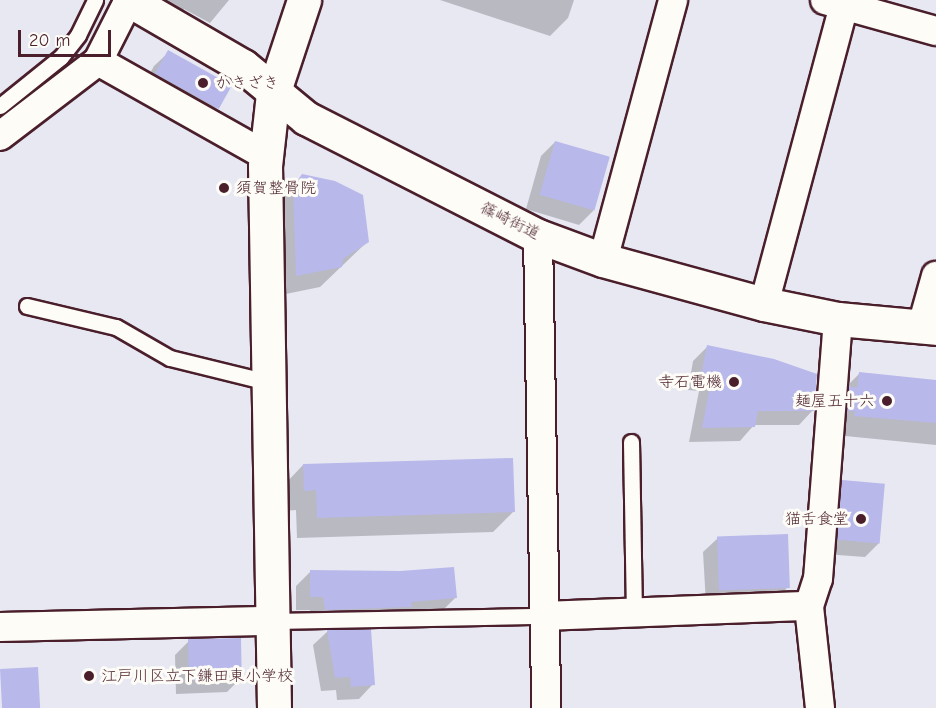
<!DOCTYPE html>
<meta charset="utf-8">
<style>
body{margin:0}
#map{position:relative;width:936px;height:708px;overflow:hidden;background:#e8e8f3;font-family:"Comic Neue","Klee One",sans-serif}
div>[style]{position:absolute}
.shadow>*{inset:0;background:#0003}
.building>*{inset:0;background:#b8b8ea;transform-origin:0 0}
.roads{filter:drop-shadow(2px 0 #4a1f2b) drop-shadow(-2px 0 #4a1f2b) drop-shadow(0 2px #4a1f2b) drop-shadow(0 -2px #4a1f2b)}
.service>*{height:15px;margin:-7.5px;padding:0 7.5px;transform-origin:7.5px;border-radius:7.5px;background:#fdfcf7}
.minor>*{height:28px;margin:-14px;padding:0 14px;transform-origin:14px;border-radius:14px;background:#fdfcf7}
.tertiary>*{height:33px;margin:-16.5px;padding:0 16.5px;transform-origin:16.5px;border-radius:16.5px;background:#fdfcf7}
.dots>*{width:16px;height:16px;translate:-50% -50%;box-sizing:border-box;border:3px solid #fdfcf7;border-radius:50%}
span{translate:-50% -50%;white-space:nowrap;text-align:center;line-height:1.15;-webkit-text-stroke:6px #fdfcf7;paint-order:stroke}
.poi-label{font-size:16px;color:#4a1f2b}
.left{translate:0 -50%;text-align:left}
.right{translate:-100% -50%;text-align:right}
.street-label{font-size:16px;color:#4a1f2b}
.scale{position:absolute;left:18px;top:30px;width:93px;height:27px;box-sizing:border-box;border:3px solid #4a1f2b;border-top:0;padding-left:8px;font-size:18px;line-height:21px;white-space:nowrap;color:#4a1f2b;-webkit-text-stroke:4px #fdfcf7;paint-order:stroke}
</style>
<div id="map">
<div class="shadow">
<div style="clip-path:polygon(147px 0,229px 0,210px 23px,184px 9px,177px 16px)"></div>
<div style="clip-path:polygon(440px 0,574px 0,568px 18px,550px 36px)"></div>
<div style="clip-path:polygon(169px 52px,217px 109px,203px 123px,142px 88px,154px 66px)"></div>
<div style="clip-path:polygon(555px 142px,608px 158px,593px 211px,579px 225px,526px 209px,541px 156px)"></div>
<div style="clip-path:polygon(303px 175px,368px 241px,320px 287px,276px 296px,273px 209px)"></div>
<div style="clip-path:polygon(707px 347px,813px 410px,799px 425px,754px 425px,740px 441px,689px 442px,699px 391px,688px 390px,693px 361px)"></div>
<div style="clip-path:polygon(859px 374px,936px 382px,936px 445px,835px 435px,839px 394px)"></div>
<div style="clip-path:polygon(303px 465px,513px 512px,493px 532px,297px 538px,296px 510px,284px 511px,283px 486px)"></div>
<div style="clip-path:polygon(843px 482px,879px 543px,865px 557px,824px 554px,828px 496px)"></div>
<div style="clip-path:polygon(718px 538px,788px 587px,774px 601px,706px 604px,703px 552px)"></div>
<div style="clip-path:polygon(310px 572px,456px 597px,441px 612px,311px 624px,310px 610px,296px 610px,296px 586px)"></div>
<div style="clip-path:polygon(328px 631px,373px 684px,359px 699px,337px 700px,336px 690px,321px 691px,313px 645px)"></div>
<div style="clip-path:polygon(189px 641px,241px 678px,227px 692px,176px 694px,175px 655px)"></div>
</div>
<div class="building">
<div style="left:168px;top:50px;width:73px;height:27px;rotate:29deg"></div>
<div style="left:555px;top:141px;width:57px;height:56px;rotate:16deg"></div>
<div style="clip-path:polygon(302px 174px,335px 181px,363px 195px,369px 242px,343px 259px,342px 267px,296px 276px,293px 187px)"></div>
<div style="clip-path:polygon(707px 345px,774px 359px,817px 374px,814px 411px,758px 411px,755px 427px,702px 428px,712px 377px,701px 376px)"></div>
<div style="clip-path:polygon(859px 372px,936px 380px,936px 423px,854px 416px,855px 411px,847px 411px,849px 386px,857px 388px)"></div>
<div style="clip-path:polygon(513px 458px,515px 512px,317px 518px,316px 490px,304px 491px,303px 464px)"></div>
<div style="left:842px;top:480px;width:43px;height:60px;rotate:5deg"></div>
<div style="left:788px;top:534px;width:54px;height:71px;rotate:88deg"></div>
<div style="clip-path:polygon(454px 567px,457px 598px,411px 602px,412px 607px,325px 610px,323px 597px,310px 597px,310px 570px,400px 571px)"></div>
<div style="clip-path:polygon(371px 629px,375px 685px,351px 687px,350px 677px,335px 678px,327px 630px)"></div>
<div style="left:241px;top:638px;width:41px;height:53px;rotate:89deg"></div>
<div style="left:38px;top:667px;width:41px;height:38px;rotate:87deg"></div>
</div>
<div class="roads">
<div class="service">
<div style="left:0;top:106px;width:78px;rotate:-38.8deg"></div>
<div style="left:61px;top:57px;width:28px;rotate:-52deg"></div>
<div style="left:78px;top:35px;width:39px;rotate:-64deg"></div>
<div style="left:27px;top:306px;width:91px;rotate:13.3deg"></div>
<div style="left:116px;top:327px;width:62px;rotate:29.9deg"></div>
<div style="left:170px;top:358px;width:101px;rotate:13.8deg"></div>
<div style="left:631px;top:442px;width:170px;rotate:89deg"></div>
<div style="left:273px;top:621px;width:271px;rotate:-1.1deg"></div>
</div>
<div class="minor">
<div style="left:825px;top:0;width:115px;rotate:15.6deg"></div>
<div style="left:98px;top:61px;width:192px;rotate:29.4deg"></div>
<div style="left:0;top:136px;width:123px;rotate:-37.4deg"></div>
<div style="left:98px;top:61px;width:68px;rotate:-63.1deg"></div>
<div style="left:538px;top:236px;width:472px;rotate:89deg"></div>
<div style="left:603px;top:260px;width:269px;rotate:-74.9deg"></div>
<div style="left:764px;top:304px;width:310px;rotate:-75deg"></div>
<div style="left:922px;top:326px;width:52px;rotate:-74.4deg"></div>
<div style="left:544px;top:616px;width:265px;rotate:-2.2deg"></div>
<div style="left:0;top:627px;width:273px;rotate:-1.3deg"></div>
<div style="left:820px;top:708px;width:103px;rotate:-96.2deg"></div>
<div style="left:809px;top:606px;width:28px;rotate:-72deg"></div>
<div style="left:818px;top:579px;width:261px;rotate:-85.6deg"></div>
</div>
<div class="tertiary">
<div style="left:129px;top:0;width:132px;rotate:30.1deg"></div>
<div style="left:243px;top:66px;width:82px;rotate:39.5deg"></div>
<div style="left:306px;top:118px;width:260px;rotate:27deg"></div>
<div style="left:538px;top:236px;width:69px;rotate:20.3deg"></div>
<div style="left:603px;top:260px;width:167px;rotate:15.3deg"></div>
<div style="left:764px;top:304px;width:76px;rotate:11.5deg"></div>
<div style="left:838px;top:319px;width:98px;rotate:5.2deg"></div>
<div style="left:274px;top:708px;width:542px;rotate:-90.95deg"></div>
<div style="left:265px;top:166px;width:72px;rotate:-83.7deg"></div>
<div style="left:273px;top:94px;width:99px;rotate:-71.7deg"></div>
</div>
</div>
<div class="dots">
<div style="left:203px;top:83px;background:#4a1f2b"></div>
<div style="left:224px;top:188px;background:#4a1f2b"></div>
<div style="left:734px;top:382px;background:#4a1f2b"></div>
<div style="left:887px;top:401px;background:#4a1f2b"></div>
<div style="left:861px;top:519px;background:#4a1f2b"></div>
<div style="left:89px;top:676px;background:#4a1f2b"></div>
</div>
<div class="poi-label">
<span class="left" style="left:215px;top:83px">かきざき</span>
<span class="left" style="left:236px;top:188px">須賀整骨院</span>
<span class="right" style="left:722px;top:382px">寺石電機</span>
<span class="right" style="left:875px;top:401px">麺屋五十六</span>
<span class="right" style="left:849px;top:519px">猫舌食堂</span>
<span class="left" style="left:101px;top:676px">江戸川区立下鎌田東小学校</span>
</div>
<div class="street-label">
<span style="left:510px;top:221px;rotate:26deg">篠崎街道</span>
</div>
<div class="scale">20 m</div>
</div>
